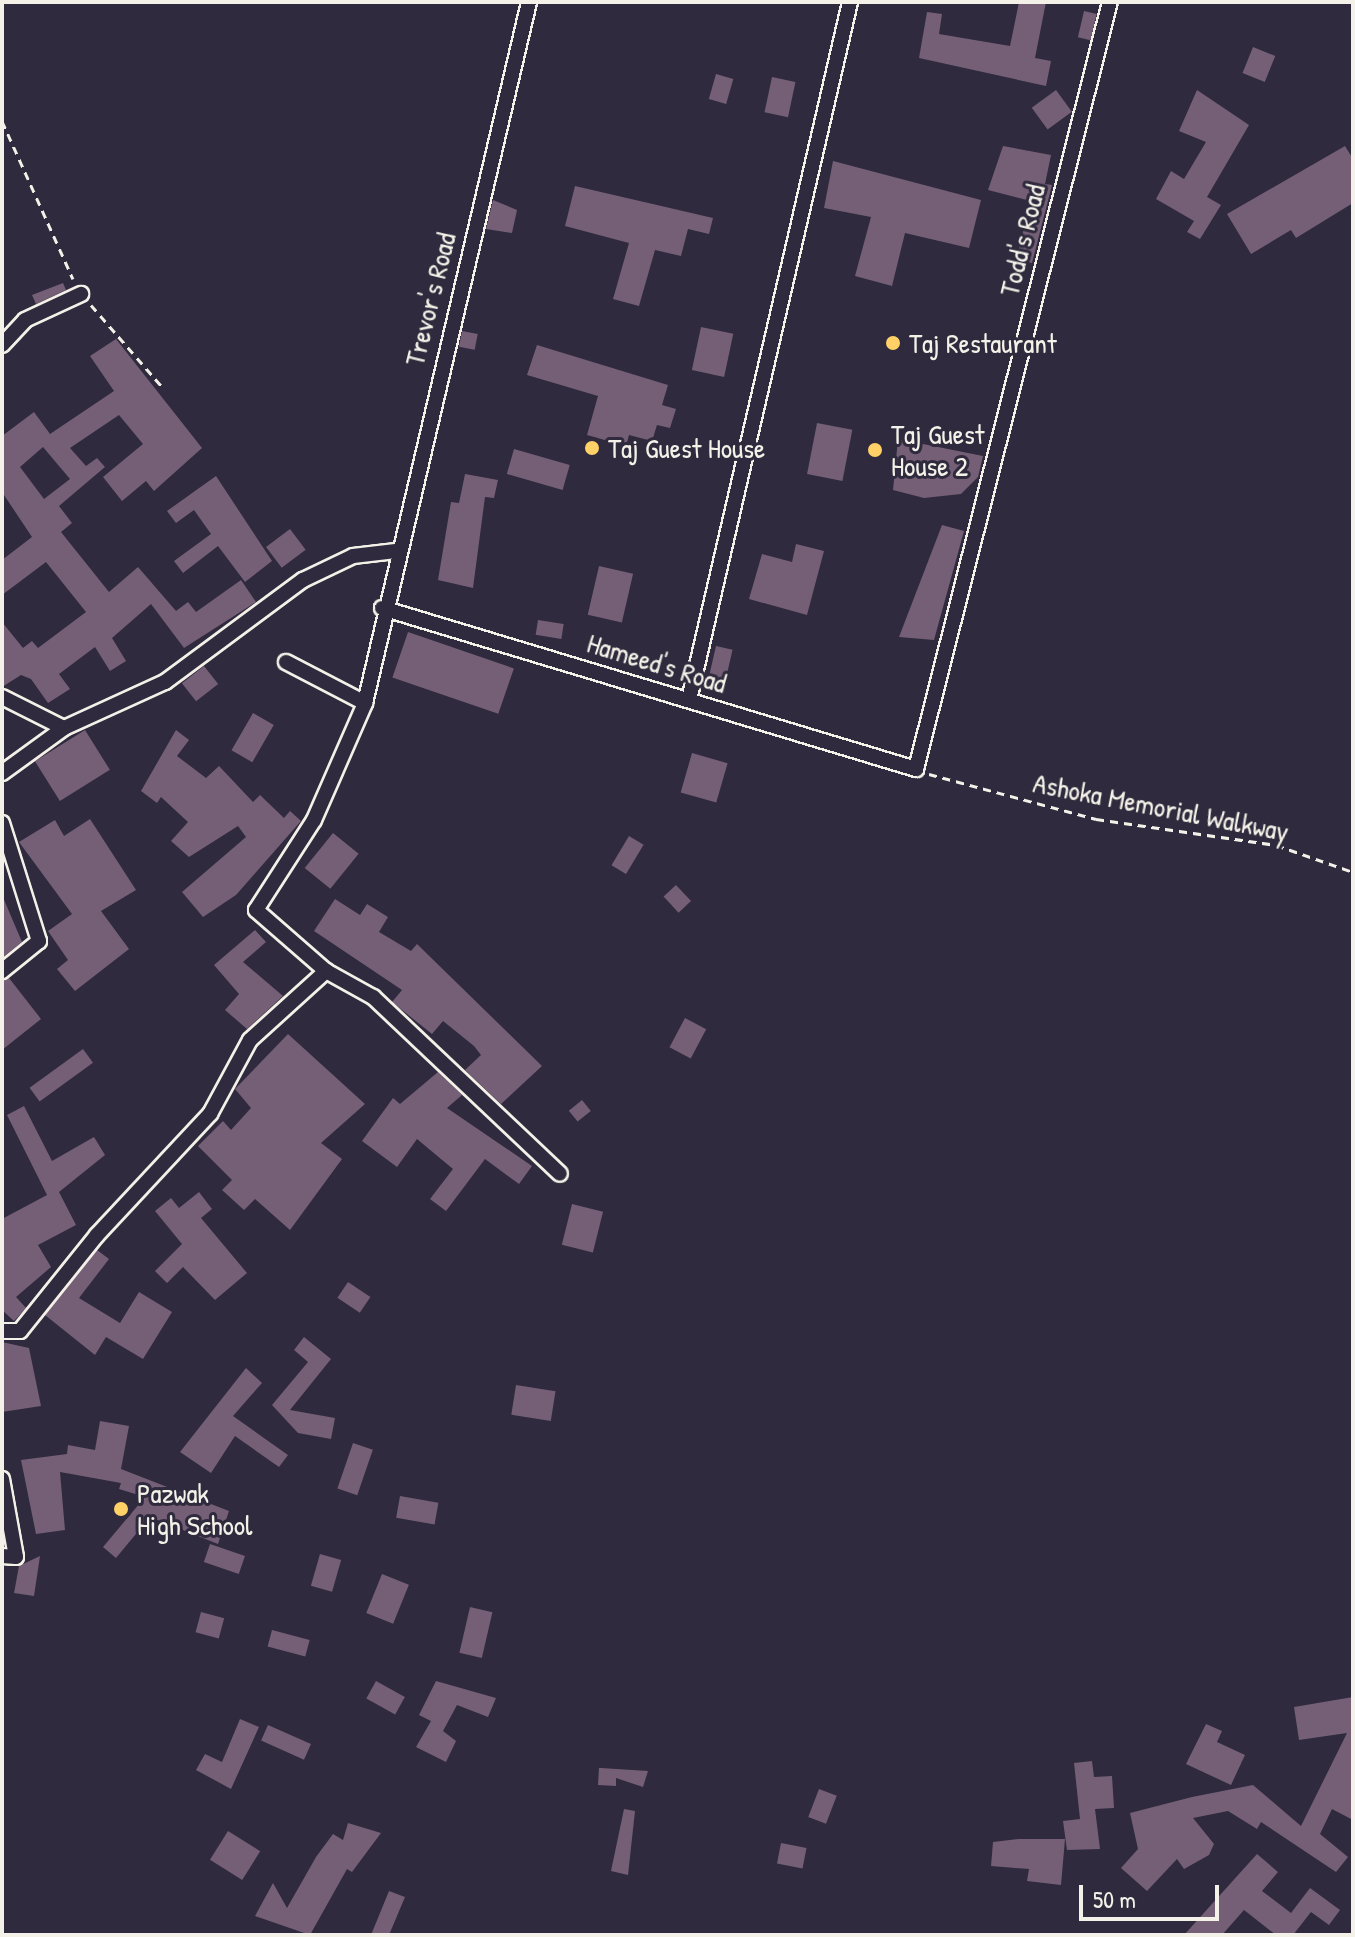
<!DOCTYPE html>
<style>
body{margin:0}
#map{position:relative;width:1355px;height:1937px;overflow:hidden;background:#2f2a3d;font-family:"Patrick Hand",sans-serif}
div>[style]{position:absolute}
.building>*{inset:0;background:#745f76;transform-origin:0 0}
.path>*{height:3px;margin-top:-1.5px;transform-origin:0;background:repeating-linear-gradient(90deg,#f4f1e8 0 8px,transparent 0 14px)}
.roads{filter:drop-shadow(2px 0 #f4f1e8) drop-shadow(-2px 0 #f4f1e8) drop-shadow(0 2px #f4f1e8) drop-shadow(0 -2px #f4f1e8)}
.street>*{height:14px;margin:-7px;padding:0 7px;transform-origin:7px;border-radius:7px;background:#2f2a3d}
.dots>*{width:22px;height:22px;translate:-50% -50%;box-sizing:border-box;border:4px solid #2f2a3d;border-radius:50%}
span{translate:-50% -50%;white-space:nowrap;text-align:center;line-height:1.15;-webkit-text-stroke:6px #2f2a3d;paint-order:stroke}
.street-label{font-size:28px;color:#f4f1e8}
.poi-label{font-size:28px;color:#f4f1e8}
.left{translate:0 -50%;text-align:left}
.frame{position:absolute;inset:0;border:4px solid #f4f1e8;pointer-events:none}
.scale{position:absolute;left:1079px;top:1885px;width:140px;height:36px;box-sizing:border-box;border:4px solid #f4f1e8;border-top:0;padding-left:10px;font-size:24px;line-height:28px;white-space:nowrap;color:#f4f1e8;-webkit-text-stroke:6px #2f2a3d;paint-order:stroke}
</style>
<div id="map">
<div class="building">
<div style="clip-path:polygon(1019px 2px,1046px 2px,1035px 58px,1051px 61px,1046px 86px,919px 58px,927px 12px,942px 14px,939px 34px,1010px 46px)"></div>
<div style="left:1084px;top:11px;width:13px;height:27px;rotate:13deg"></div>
<div style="left:1253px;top:47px;width:24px;height:28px;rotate:22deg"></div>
<div style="left:716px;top:74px;width:18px;height:26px;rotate:16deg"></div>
<div style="left:772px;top:77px;width:24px;height:36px;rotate:12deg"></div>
<div style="left:1056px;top:90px;width:27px;height:30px;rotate:54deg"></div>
<div style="clip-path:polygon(1197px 90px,1249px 125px,1207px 197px,1221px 205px,1200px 239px,1187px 232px,1194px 221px,1156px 199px,1171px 171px,1184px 179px,1206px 142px,1179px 131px)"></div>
<div style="clip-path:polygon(1003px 146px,1051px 155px,1045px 184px,1052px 185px,1032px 263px,1016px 259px,1031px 201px,988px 190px)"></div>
<div style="clip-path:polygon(1345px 146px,1353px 159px,1353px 203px,1296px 238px,1291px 230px,1251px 254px,1227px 214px)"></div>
<div style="clip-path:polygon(833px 161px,981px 200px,969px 248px,905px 233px,892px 286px,855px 276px,871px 217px,824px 208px)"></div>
<div style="clip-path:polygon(575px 186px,713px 218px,709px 234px,688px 229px,681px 256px,655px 250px,639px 306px,613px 299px,629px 243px,565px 226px)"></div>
<div style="clip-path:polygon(493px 200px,517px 210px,512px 233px,486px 229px)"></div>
<div style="clip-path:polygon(63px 283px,66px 290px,36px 304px,32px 295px)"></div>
<div style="left:701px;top:327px;width:33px;height:44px;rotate:12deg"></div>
<div style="left:462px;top:331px;width:16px;height:16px;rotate:11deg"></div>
<div style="clip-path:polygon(evenodd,116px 339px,202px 448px,154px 491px,146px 481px,122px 501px,103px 477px,143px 444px,119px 415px,70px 448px,86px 466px,97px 458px,105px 467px,59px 506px,72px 523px,61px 532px,109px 592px,138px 567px,176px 611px,188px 602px,196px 612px,241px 580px,256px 602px,184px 648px,151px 604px,112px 638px,126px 661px,110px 671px,95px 647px,59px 674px,70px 689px,48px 703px,31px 679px,21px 675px,2px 687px,2px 622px,23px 648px,32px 641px,38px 648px,86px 612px,46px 562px,2px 595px,2px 560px,32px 537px,2px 492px,2px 436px,34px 412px,50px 434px,114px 391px,90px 356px,116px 339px,43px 447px,70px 479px,44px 499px,20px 467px,43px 447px)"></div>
<div style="clip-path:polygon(537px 345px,668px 385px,662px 405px,676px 409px,670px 428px,657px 425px,652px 441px,629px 435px,626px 446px,587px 435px,598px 396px,527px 375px)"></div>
<div style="left:817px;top:423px;width:36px;height:52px;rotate:11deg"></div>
<div style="clip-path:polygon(898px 439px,983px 456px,978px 477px,961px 494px,924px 498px,893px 490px)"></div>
<div style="left:514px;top:449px;width:58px;height:26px;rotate:16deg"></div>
<div style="clip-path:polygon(465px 474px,498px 480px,494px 498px,485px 497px,473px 588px,438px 580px,451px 502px,459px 503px)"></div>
<div style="clip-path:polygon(216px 476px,272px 561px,245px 582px,218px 546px,183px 573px,174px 561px,211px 534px,194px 510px,176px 523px,167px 511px)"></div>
<div style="clip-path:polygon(942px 525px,964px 531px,934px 640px,899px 637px)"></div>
<div style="left:290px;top:529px;width:26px;height:30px;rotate:53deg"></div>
<div style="clip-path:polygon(796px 544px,824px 551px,807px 615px,749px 599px,762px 554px,792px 562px)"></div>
<div style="left:599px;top:566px;width:35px;height:50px;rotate:13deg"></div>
<div style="left:538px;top:620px;width:26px;height:15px;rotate:9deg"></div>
<div style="left:408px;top:632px;width:112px;height:48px;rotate:19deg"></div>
<div style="left:716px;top:646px;width:17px;height:32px;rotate:13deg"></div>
<div style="left:204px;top:666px;width:23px;height:28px;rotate:52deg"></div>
<div style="left:253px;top:713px;width:24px;height:43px;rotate:30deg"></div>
<div style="left:85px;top:730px;width:47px;height:59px;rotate:58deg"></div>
<div style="clip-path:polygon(176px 730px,189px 740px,177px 756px,206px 778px,219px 766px,253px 802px,260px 795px,284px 818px,290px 811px,301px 821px,236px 895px,203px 917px,182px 892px,246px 837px,238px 826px,189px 857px,171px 841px,188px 822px,161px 797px,157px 803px,141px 791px)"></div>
<div style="left:692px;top:753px;width:37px;height:41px;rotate:16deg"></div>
<div style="clip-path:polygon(90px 819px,136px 890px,101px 911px,129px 949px,75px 991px,57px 969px,68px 960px,48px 931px,72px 914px,19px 842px,55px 820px,64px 836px)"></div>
<div style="left:333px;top:833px;width:33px;height:45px;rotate:39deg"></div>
<div style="left:629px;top:836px;width:17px;height:34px;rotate:31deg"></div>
<div style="left:676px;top:885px;width:22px;height:17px;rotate:47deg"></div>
<div style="clip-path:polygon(2px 895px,22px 942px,2px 958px)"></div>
<div style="clip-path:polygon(335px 899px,360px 915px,367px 904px,388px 917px,379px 932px,411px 951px,417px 944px,542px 1066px,501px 1104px,465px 1070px,481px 1055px,474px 1046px,443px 1021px,432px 1034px,392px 1002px,402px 990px,314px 931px)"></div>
<div style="clip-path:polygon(255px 930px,266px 942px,243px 962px,283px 996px,247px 1029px,225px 1010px,239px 994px,214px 965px)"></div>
<div style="clip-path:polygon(9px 978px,41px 1019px,2px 1050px,2px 981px)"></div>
<div style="left:685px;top:1018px;width:24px;height:33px;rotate:28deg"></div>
<div style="clip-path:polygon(288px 1034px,365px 1104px,321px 1143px,342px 1159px,290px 1230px,255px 1199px,244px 1210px,222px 1190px,232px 1180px,198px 1146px,223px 1121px,231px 1130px,251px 1108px,235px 1089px)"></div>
<div style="left:83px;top:1049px;width:17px;height:66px;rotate:54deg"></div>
<div style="clip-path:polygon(438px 1072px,462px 1095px,447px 1108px,532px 1166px,519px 1184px,485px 1159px,446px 1211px,430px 1199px,453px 1169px,417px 1139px,397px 1167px,362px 1141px,393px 1098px,400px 1104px)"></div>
<div style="left:582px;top:1100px;width:14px;height:17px;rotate:51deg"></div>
<div style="clip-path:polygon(24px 1106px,52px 1161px,94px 1137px,105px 1155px,59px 1192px,76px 1225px,38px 1245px,51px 1267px,16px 1297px,26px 1308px,14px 1321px,2px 1310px,2px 1219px,47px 1195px,7px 1115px)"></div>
<div style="clip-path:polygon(199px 1192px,212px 1209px,201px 1218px,247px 1273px,215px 1300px,183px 1267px,167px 1283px,155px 1271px,182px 1244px,155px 1211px,171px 1198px,179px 1208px)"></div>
<div style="left:572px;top:1204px;width:32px;height:42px;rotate:14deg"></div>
<div style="clip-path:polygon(97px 1250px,109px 1259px,79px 1298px,120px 1323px,139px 1292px,172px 1312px,143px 1359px,106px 1337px,95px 1355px,45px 1315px)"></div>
<div style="left:348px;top:1282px;width:27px;height:19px;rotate:34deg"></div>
<div style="clip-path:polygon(304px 1337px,331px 1359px,290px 1410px,335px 1418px,331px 1439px,298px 1433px,272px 1405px,308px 1362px,294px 1350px)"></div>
<div style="clip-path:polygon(2px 1342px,29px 1348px,41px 1406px,2px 1412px)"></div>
<div style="clip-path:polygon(246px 1368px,262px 1383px,233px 1416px,288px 1455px,279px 1467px,235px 1436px,211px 1473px,180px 1452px)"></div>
<div style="left:516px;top:1385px;width:40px;height:30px;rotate:9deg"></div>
<div style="clip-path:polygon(100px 1421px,129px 1426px,121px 1469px,229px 1511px,218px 1544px,150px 1517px,116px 1558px,103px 1547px,145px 1497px,119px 1489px,121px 1483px,60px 1472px,65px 1530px,36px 1534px,21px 1460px,67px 1454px,68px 1445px,95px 1450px)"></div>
<div style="left:353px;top:1443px;width:21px;height:48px;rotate:19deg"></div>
<div style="left:400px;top:1496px;width:39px;height:22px;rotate:10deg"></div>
<div style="left:210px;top:1544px;width:37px;height:19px;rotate:19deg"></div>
<div style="left:320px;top:1554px;width:22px;height:33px;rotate:16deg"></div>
<div style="clip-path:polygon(40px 1556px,34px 1596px,14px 1593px,19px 1566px)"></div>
<div style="left:382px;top:1574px;width:29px;height:42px;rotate:22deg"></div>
<div style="left:470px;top:1607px;width:23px;height:47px;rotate:13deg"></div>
<div style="left:201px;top:1612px;width:24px;height:21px;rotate:15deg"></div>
<div style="left:272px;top:1630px;width:39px;height:17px;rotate:15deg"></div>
<div style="left:376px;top:1681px;width:33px;height:20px;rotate:29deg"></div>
<div style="clip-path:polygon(436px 1681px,496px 1698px,488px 1717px,457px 1705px,443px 1731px,456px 1741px,446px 1762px,416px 1747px,431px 1721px,419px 1715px)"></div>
<div style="clip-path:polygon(1353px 1697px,1353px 1820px,1332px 1809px,1320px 1834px,1348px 1857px,1336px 1872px,1261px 1822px,1257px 1829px,1228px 1811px,1193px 1818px,1214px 1844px,1209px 1855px,1184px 1869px,1177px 1859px,1147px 1891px,1121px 1868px,1138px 1849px,1130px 1813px,1192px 1797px,1253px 1785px,1301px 1826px,1347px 1733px,1299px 1740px,1294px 1707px)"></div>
<div style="clip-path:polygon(240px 1719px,259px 1727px,231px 1789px,196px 1770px,205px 1754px,222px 1762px)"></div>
<div style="clip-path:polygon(1206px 1724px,1222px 1731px,1217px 1742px,1245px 1755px,1231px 1785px,1186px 1764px)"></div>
<div style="left:268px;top:1725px;width:47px;height:17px;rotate:24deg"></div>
<div style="clip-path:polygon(1092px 1761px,1094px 1777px,1112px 1776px,1114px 1808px,1095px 1809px,1100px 1849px,1067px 1850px,1063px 1821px,1080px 1819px,1074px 1763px)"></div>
<div style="clip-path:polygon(599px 1768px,601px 1768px,648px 1771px,643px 1787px,616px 1778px,616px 1786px,598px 1785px)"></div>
<div style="left:819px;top:1789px;width:19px;height:30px;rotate:21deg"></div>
<div style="clip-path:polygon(624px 1809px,635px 1811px,628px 1875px,611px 1871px)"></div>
<div style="clip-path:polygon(348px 1823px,381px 1833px,352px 1872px,347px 1869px,310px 1935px,255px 1916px,273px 1883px,287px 1908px,316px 1857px,333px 1834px,343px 1840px)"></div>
<div style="left:228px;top:1831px;width:38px;height:34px;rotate:32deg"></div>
<div style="clip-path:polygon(1019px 1839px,1065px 1839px,1061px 1885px,1027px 1881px,1029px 1869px,991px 1866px,993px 1842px)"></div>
<div style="left:781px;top:1843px;width:26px;height:21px;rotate:11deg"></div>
<div style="clip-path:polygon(1257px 1854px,1278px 1872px,1262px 1891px,1291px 1913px,1310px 1888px,1340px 1910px,1329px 1925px,1311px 1912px,1293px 1935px,1276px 1935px,1244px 1910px,1222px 1935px,1184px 1935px)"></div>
<div style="clip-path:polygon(389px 1891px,405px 1897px,389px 1935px,371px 1935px)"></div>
</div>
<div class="path">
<div style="left:2px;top:121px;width:173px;rotate:65.8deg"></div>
<div style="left:91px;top:305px;width:111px;rotate:49deg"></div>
<div style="left:929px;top:774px;width:173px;rotate:15.1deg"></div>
<div style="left:1096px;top:819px;width:182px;rotate:8.2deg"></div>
<div style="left:1276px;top:845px;width:82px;rotate:19.3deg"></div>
</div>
<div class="roads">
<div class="street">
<div style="left:2px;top:345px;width:34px;rotate:-47deg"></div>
<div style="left:25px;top:320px;width:62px;rotate:-24.9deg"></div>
<div style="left:382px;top:608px;width:558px;rotate:16.78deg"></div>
<div style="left:916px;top:769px;width:791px;rotate:-75.81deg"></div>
<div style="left:286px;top:662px;width:89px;rotate:27.4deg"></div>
<div style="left:2px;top:697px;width:69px;rotate:26.6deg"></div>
<div style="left:689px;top:700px;width:716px;rotate:-77.01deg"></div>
<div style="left:2px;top:773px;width:77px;rotate:-36deg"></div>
<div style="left:64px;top:728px;width:111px;rotate:-24.5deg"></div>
<div style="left:165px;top:682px;width:172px;rotate:-36.5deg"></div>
<div style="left:303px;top:580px;width:55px;rotate:-25.6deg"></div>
<div style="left:353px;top:556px;width:43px;rotate:-6.6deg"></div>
<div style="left:2px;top:823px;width:124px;rotate:72.6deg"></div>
<div style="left:39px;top:941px;width:48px;rotate:141deg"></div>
<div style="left:326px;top:971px;width:54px;rotate:29deg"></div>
<div style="left:373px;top:997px;width:257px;rotate:43.4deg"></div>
<div style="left:2px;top:1331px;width:18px"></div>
<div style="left:20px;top:1331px;width:123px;rotate:-51.3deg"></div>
<div style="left:97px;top:1235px;width:166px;rotate:-47deg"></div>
<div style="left:210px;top:1114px;width:84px;rotate:-61.6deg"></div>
<div style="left:250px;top:1040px;width:103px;rotate:-42.2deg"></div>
<div style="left:326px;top:971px;width:93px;rotate:-138.9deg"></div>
<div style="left:256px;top:910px;width:107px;rotate:-57.2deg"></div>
<div style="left:314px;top:820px;width:128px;rotate:-66.4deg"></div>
<div style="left:365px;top:703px;width:720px;rotate:-76.83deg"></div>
<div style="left:2px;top:1479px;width:79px;rotate:79.8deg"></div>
<div style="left:16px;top:1557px;width:14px;rotate:-176deg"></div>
</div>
</div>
<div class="dots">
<div style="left:893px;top:343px;background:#ffd166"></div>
<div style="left:592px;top:448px;background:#ffd166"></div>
<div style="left:875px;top:450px;background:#ffd166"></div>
<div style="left:121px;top:1509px;background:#ffd166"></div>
</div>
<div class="street-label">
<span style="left:1022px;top:240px;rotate:-76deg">Todd's Road</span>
<span style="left:430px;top:299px;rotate:-76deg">Trevor's Road</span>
<span style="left:657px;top:663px;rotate:17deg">Hameed's Road</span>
<span style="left:1161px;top:807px;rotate:11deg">Ashoka Memorial Walkway</span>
</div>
<div class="poi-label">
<span class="left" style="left:909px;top:343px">Taj Restaurant</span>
<span class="left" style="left:891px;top:450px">Taj Guest<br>House 2</span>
<span class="left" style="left:608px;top:448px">Taj Guest House</span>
<span class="left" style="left:137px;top:1509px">Pazwak<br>High School</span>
</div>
<div class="frame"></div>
<div class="scale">50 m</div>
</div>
